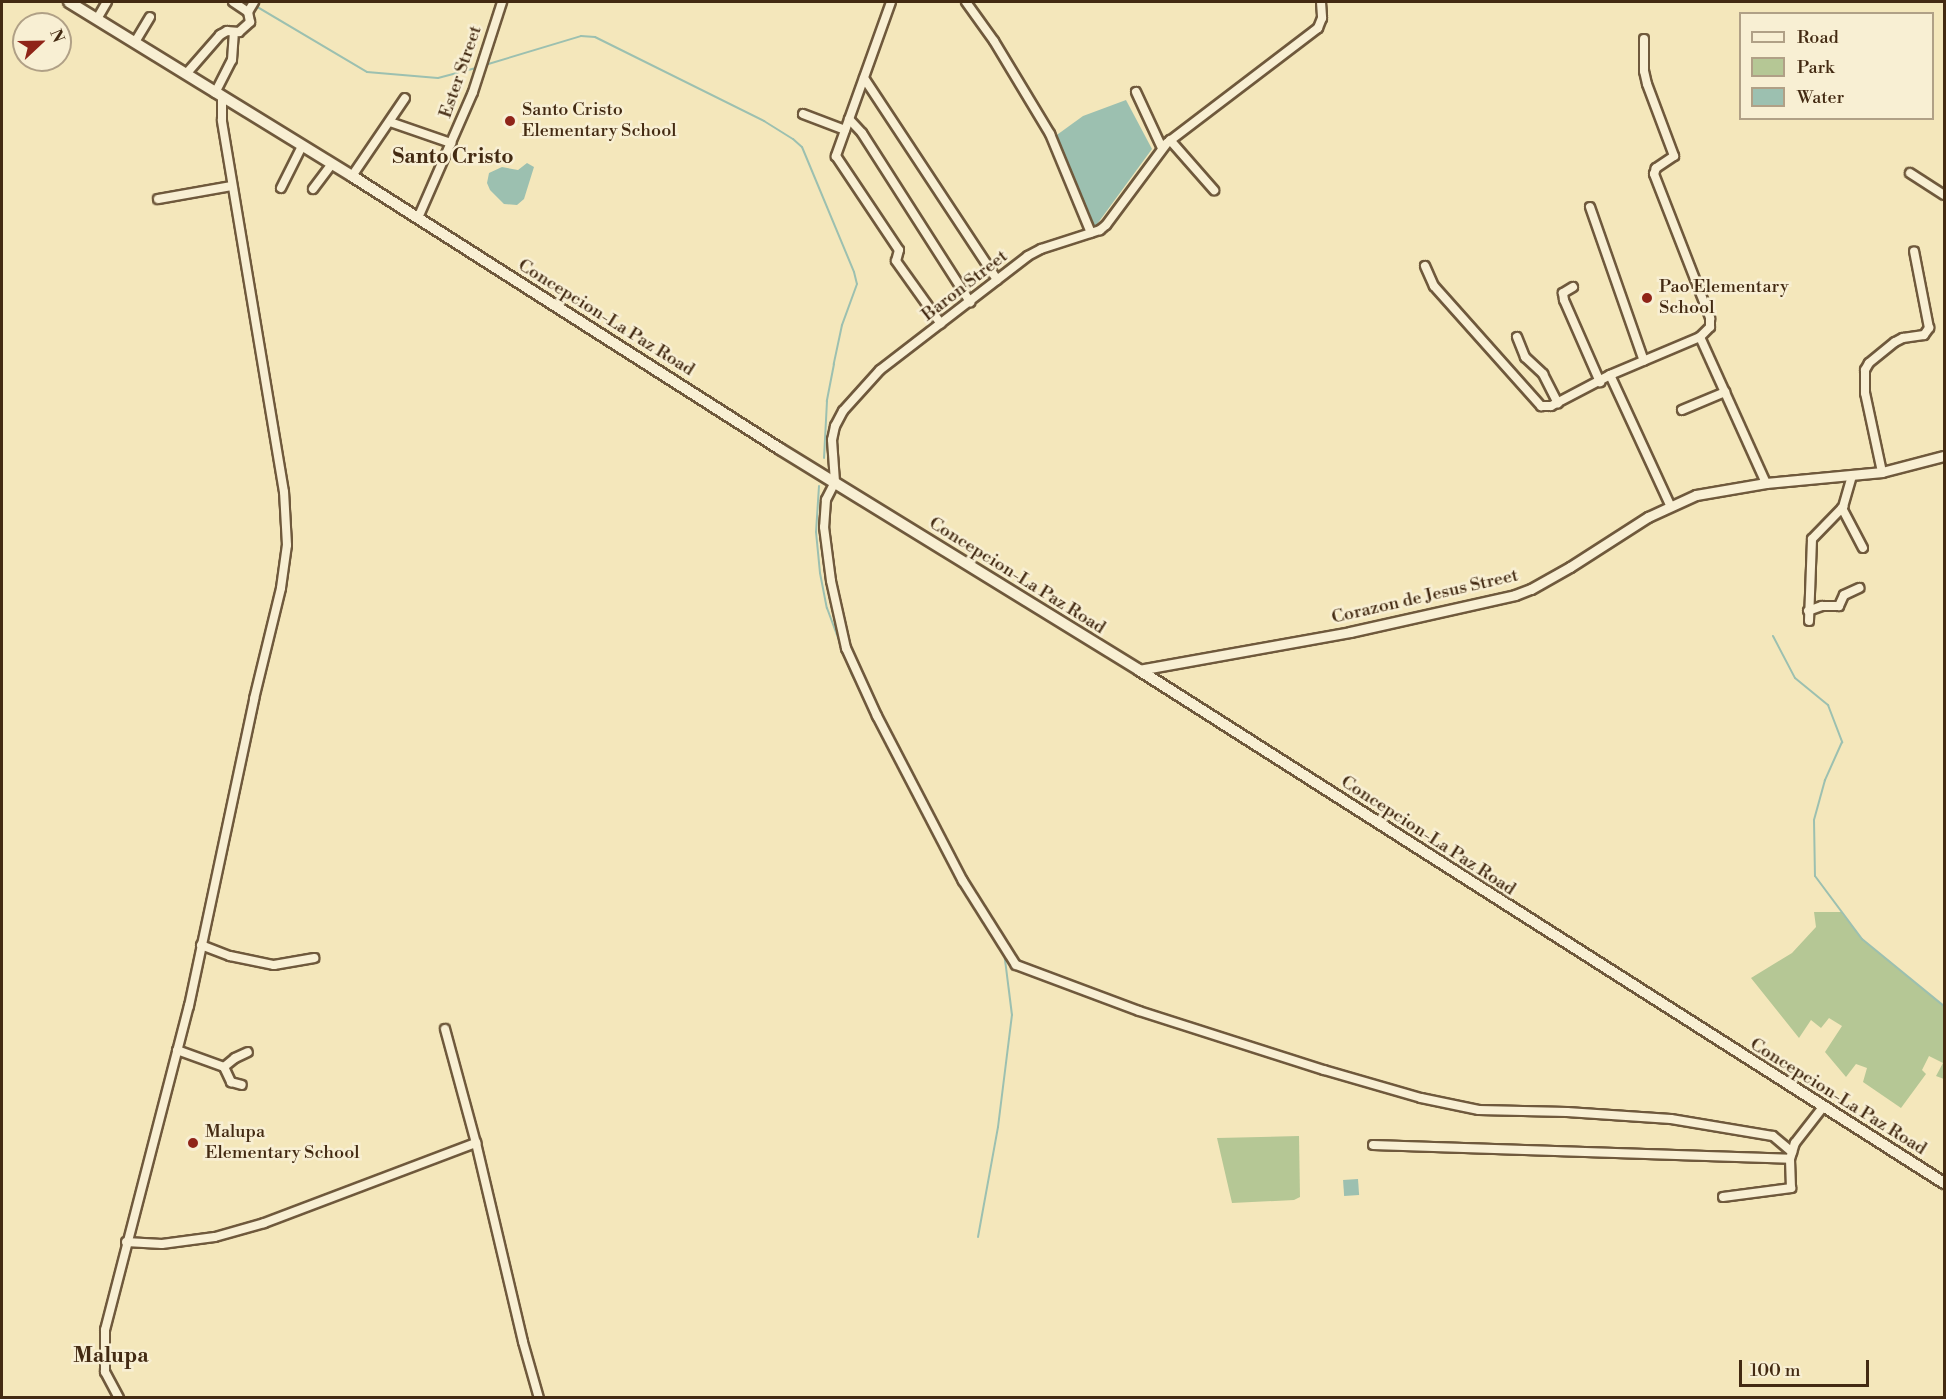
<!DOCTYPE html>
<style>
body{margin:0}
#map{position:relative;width:1946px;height:1399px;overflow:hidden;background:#f4e7bb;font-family:"Libre Bodoni",serif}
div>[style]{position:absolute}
.green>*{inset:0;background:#b5c795}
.water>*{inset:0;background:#9cc0b0;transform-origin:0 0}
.stream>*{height:2px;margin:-1px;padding:0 1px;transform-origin:1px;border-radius:1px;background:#9cc0b0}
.roads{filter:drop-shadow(2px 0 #6f593c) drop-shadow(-2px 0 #6f593c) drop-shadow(0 2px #6f593c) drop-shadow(0 -2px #6f593c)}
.minor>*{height:8px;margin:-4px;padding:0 4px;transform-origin:4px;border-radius:4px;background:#f8efd3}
.tertiary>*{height:9px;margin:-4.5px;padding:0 4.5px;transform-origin:4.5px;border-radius:4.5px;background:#f8efd3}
.secondary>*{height:10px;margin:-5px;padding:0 5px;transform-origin:5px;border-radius:5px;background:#f8efd3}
.dots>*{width:16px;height:16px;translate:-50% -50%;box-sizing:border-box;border:3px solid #f8efd3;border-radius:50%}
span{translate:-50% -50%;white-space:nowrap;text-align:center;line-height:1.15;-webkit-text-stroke:5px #f8efd3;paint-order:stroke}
.street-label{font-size:18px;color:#432a12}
.poi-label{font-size:18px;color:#432a12}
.left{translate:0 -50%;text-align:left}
.quarter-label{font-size:21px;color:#432a12;font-weight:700}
.frame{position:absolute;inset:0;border:3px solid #432a12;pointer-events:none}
.legend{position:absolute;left:1739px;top:12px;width:195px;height:108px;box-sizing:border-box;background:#f8efd3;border:2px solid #b0a086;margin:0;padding:8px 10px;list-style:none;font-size:18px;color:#432a12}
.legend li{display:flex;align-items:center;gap:12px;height:30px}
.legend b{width:30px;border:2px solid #b0a086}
.north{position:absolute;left:12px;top:12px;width:60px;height:60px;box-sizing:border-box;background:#f8efd3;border:2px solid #b0a086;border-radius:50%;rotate:68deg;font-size:16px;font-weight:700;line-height:24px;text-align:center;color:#432a12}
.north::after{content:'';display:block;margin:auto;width:21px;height:27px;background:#8f2418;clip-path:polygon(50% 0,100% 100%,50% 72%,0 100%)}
.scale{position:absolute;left:1739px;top:1360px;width:130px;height:27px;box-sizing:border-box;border:3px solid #432a12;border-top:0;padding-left:8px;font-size:18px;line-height:21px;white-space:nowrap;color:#432a12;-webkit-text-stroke:4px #f8efd3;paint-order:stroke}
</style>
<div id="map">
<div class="green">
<div style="clip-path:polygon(1814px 912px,1841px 912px,1862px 939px,1944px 1006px,1944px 1079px,1936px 1076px,1943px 1063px,1929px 1056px,1922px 1070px,1926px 1074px,1901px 1108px,1863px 1082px,1867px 1068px,1856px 1064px,1846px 1077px,1825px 1052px,1842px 1026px,1829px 1018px,1821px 1028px,1811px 1020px,1799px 1038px,1751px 978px,1792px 953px,1816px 927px)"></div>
<div style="clip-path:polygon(1299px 1136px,1300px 1197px,1294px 1200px,1232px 1203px,1217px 1138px)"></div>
</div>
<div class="water">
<div style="clip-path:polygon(1126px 100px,1152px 149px,1095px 227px,1054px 137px,1083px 116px)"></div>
<div style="clip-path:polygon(527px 163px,534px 167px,524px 199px,517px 205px,504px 204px,490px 190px,487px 183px,489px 173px,502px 167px,518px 170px)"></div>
<div style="left:1358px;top:1179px;width:16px;height:15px;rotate:86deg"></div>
</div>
<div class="stream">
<div style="left:249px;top:2px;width:137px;rotate:30.7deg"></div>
<div style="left:367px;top:72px;width:71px;rotate:4.8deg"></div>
<div style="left:438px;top:78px;width:43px;rotate:-14.7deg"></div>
<div style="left:485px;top:65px;width:100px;rotate:-16.8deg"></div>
<div style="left:581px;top:36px;width:14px;rotate:4deg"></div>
<div style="left:595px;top:37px;width:189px;rotate:26.4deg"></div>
<div style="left:764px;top:121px;width:34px;rotate:32deg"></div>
<div style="left:793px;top:139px;width:12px;rotate:42deg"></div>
<div style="left:802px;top:147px;width:135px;rotate:67.4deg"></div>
<div style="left:854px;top:272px;width:12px;rotate:76deg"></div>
<div style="left:857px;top:284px;width:44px;rotate:110.1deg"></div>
<div style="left:842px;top:325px;width:40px;rotate:102deg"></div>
<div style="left:834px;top:364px;width:38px;rotate:101deg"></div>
<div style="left:827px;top:401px;width:57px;rotate:93deg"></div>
<div style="left:819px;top:486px;width:46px;rotate:93.7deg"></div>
<div style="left:816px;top:532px;width:41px;rotate:84.4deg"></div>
<div style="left:820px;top:573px;width:36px;rotate:79deg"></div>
<div style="left:827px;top:608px;width:69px;rotate:69.7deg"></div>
<div style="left:851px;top:673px;width:160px;rotate:62.5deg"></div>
<div style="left:1773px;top:636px;width:47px;rotate:62.4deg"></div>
<div style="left:1795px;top:678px;width:43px;rotate:39.3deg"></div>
<div style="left:1828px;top:705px;width:40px;rotate:69deg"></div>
<div style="left:1842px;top:742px;width:42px;rotate:114.1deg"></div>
<div style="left:1825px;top:780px;width:41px;rotate:105.4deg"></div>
<div style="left:1814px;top:820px;width:56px;rotate:89deg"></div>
<div style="left:1815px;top:876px;width:79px;rotate:53.3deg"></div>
<div style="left:1862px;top:939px;width:106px;rotate:39.3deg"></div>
<div style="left:978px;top:1237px;width:112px;rotate:-79.7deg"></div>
<div style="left:998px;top:1127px;width:113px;rotate:-82.9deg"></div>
<div style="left:1012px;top:1015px;width:64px;rotate:-97.2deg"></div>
</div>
<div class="roads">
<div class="minor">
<div style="left:891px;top:2px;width:164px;rotate:109.7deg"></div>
<div style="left:836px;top:156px;width:113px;rotate:56.2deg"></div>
<div style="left:899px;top:250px;width:11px;rotate:105deg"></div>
<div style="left:896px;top:261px;width:77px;rotate:54.5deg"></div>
<div style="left:966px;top:2px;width:48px;rotate:54.3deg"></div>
<div style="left:994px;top:41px;width:109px;rotate:58.9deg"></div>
<div style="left:1050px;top:134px;width:107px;rotate:67.5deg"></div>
<div style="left:1321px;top:2px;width:16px;rotate:86deg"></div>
<div style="left:1322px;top:18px;width:11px;rotate:112deg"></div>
<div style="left:1318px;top:28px;width:190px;rotate:142.7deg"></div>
<div style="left:1167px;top:143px;width:102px;rotate:126.6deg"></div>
<div style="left:1106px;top:225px;width:8px;rotate:140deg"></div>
<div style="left:1100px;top:230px;width:62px;rotate:162.1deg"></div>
<div style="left:1041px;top:249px;width:15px;rotate:152deg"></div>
<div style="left:1028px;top:256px;width:187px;rotate:142.4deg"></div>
<div style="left:880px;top:370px;width:55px;rotate:132.1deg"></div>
<div style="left:843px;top:411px;width:17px;rotate:118deg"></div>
<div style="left:835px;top:426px;width:14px;rotate:102deg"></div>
<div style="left:832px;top:440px;width:42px;rotate:85.9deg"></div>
<div style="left:835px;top:482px;width:20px;rotate:117deg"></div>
<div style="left:826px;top:500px;width:27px;rotate:94deg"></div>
<div style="left:824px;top:527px;width:54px;rotate:82.6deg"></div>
<div style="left:831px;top:581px;width:69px;rotate:77.4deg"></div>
<div style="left:846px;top:648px;width:75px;rotate:65.5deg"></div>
<div style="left:877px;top:716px;width:186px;rotate:62.5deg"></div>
<div style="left:963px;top:881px;width:99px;rotate:57.8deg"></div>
<div style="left:1016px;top:965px;width:131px;rotate:20.5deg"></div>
<div style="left:1139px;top:1011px;width:194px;rotate:17.7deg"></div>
<div style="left:1324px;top:1070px;width:101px;rotate:16.1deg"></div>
<div style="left:1421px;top:1098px;width:59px;rotate:11.7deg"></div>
<div style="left:1479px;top:1110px;width:88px;rotate:1.3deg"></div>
<div style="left:1567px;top:1112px;width:104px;rotate:3.9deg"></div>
<div style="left:1671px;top:1119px;width:103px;rotate:9.5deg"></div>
<div style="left:1773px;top:1136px;width:25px;rotate:40deg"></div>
<div style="left:248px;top:12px;width:12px;rotate:-59deg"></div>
<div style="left:97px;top:19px;width:20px;rotate:-60deg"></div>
<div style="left:1644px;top:39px;width:32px;rotate:90deg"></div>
<div style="left:1644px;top:71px;width:13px;rotate:77deg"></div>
<div style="left:1647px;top:84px;width:77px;rotate:69.4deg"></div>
<div style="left:1674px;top:156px;width:22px;rotate:146deg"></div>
<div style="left:1656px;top:168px;width:6px;rotate:108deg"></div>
<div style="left:1654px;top:174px;width:155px;rotate:68.7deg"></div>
<div style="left:1710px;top:318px;width:9px;rotate:90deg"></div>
<div style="left:1710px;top:327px;width:14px;rotate:135deg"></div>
<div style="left:1700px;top:337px;width:160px;rotate:65.7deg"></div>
<div style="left:135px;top:42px;width:29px;rotate:-59deg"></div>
<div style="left:186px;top:74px;width:52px;rotate:-48.9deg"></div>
<div style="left:220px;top:35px;width:8px;rotate:-30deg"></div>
<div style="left:227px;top:31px;width:12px;rotate:5deg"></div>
<div style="left:239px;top:32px;width:15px;rotate:-42deg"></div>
<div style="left:250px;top:22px;width:10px;rotate:-101deg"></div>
<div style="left:248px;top:12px;width:18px;rotate:-146deg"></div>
<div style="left:864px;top:78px;width:242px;rotate:56.6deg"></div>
<div style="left:1136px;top:92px;width:62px;rotate:65.1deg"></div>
<div style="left:215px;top:93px;width:37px;rotate:-63deg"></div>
<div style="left:232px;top:60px;width:28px;rotate:-86deg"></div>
<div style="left:803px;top:114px;width:45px;rotate:20.9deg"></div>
<div style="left:849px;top:119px;width:19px;rotate:47deg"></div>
<div style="left:862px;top:133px;width:201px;rotate:57.4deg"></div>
<div style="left:390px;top:122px;width:65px;rotate:19deg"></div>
<div style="left:1170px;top:140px;width:67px;rotate:48.7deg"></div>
<div style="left:1910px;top:173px;width:40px;rotate:32.9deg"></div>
<div style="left:352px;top:176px;width:94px;rotate:-55.8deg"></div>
<div style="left:281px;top:188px;width:47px;rotate:-63.4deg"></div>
<div style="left:313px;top:189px;width:31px;rotate:-53deg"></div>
<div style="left:158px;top:199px;width:75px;rotate:-10deg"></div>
<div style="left:1590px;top:207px;width:163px;rotate:70.7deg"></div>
<div style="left:418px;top:218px;width:137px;rotate:-66.4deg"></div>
<div style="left:473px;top:92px;width:95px;rotate:-72.1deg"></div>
<div style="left:1425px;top:266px;width:22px;rotate:66deg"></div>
<div style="left:1434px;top:286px;width:161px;rotate:48.3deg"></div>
<div style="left:1541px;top:406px;width:10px"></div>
<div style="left:1551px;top:406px;width:67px;rotate:-27.7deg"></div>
<div style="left:1610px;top:375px;width:98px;rotate:-22.9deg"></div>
<div style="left:1573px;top:287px;width:12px;rotate:149deg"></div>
<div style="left:1563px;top:293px;width:7px;rotate:82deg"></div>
<div style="left:1564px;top:300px;width:90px;rotate:66.3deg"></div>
<div style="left:1517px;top:337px;width:22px;rotate:68deg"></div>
<div style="left:1525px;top:357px;width:25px;rotate:43deg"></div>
<div style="left:1543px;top:374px;width:33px;rotate:63deg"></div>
<div style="left:1610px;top:375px;width:143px;rotate:65.2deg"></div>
<div style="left:1682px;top:410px;width:47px;rotate:-22.7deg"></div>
<div style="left:1882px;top:472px;width:81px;rotate:-102.1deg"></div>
<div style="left:1865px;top:393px;width:23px;rotate:-90deg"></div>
<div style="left:1865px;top:370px;width:8px;rotate:-60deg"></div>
<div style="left:1869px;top:363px;width:33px;rotate:-39deg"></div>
<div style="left:1895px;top:342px;width:9px;rotate:-27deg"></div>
<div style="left:1903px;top:338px;width:21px;rotate:-8deg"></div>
<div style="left:1924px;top:335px;width:9px;rotate:-54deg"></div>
<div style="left:1929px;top:328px;width:78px;rotate:-101deg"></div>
<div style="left:1842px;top:508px;width:45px;rotate:62.3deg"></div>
<div style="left:1808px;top:611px;width:15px;rotate:-20deg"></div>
<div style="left:1822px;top:606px;width:17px"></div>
<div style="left:1839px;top:606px;width:12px;rotate:-66deg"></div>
<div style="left:1844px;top:595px;width:17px;rotate:-25deg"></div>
<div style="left:1809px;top:621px;width:82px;rotate:-87.9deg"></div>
<div style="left:1812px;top:539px;width:45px;rotate:-45.9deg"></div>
<div style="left:1843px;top:507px;width:33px;rotate:-74deg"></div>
<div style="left:201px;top:945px;width:31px;rotate:21deg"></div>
<div style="left:230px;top:956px;width:45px;rotate:11.6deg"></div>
<div style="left:274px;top:965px;width:41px;rotate:-9.9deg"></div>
<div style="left:445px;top:1029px;width:118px;rotate:74.8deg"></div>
<div style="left:177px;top:1050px;width:50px;rotate:19.9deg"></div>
<div style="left:224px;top:1067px;width:17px;rotate:65deg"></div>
<div style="left:231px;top:1082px;width:11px;rotate:15deg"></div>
<div style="left:224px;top:1067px;width:14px;rotate:-39deg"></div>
<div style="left:235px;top:1058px;width:14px;rotate:-25deg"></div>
<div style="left:1373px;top:1145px;width:417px;rotate:1.9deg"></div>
<div style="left:1723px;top:1197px;width:69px;rotate:-7.5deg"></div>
<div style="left:1791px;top:1188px;width:29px;rotate:-92deg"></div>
<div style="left:1790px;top:1159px;width:17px;rotate:-73deg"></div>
<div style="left:1795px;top:1143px;width:46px;rotate:-52.1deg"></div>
<div style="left:126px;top:1242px;width:36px;rotate:3deg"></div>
<div style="left:162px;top:1244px;width:53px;rotate:-7.5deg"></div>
<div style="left:215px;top:1237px;width:51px;rotate:-15.9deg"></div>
<div style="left:264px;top:1223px;width:227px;rotate:-20.7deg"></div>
<div style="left:476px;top:1143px;width:204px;rotate:76.7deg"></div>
<div style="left:523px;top:1342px;width:58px;rotate:74.1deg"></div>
<div style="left:119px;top:1398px;width:30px;rotate:-118deg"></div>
<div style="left:105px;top:1372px;width:42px;rotate:-90deg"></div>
<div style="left:105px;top:1330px;width:335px;rotate:-75.5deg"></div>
<div style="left:189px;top:1006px;width:314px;rotate:-78deg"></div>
<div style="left:254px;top:699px;width:114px;rotate:-76.3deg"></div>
<div style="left:281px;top:588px;width:43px;rotate:-82.1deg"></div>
<div style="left:287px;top:545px;width:53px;rotate:-93.2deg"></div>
<div style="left:284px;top:492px;width:377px;rotate:-99.5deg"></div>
<div style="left:222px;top:120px;width:23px;rotate:-90deg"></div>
</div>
<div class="tertiary">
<div style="left:1139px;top:670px;width:214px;rotate:-10.2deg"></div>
<div style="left:1350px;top:632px;width:169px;rotate:-12.6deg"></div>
<div style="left:1515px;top:595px;width:17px;rotate:-21deg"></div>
<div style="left:1531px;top:589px;width:45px;rotate:-29.4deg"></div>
<div style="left:1570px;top:567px;width:93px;rotate:-32.7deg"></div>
<div style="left:1648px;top:517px;width:53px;rotate:-24.6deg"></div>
<div style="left:1696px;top:495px;width:71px;rotate:-9.7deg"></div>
<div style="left:1766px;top:483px;width:117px;rotate:-5.4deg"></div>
<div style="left:1882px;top:472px;width:64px;rotate:-14.5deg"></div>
</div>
<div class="secondary">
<div style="left:69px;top:2px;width:332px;rotate:31.6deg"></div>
<div style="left:352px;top:176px;width:508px;rotate:32.53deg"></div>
<div style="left:780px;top:449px;width:422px;rotate:31.6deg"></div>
<div style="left:1139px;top:670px;width:955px;rotate:32.51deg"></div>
</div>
</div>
<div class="dots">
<div style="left:510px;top:121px;background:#8f2418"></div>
<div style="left:1647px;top:298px;background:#8f2418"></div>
<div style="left:193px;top:1143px;background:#8f2418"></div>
</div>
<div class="street-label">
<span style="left:461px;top:72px;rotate:-71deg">Ester Street</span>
<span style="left:965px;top:286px;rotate:-38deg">Baron Street</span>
<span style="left:606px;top:318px;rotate:32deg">Concepcion-La Paz Road</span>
<span style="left:1017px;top:576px;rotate:32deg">Concepcion-La Paz Road</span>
<span style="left:1425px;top:597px;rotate:-13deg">Corazon de Jesus Street</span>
<span style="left:1428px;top:836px;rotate:33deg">Concepcion-La Paz Road</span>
<span style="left:1838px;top:1097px;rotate:32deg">Concepcion-La Paz Road</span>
</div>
<div class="poi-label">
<span class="left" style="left:522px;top:121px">Santo Cristo<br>Elementary School</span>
<span class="left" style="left:1659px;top:298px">Pao Elementary<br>School</span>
<span class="left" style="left:205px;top:1143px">Malupa<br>Elementary School</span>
</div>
<div class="quarter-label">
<span style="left:453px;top:157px">Santo Cristo</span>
<span style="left:111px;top:1356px">Malupa</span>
</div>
<div class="frame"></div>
<ul class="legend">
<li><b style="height:8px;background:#f8efd3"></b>Road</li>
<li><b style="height:16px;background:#b5c795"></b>Park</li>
<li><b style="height:16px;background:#9cc0b0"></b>Water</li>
</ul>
<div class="north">N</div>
<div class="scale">100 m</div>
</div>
